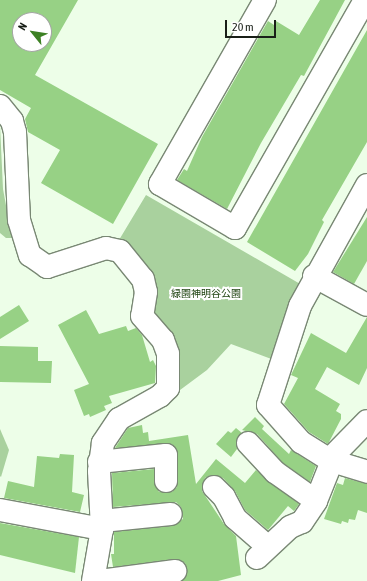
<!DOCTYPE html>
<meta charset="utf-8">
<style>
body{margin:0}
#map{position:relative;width:367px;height:581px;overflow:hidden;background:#edfee8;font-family:"Asap Condensed","Noto Sans JP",sans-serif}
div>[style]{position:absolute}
.green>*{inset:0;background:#a9d19e}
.building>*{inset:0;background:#97d185}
.roads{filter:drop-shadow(1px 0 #798874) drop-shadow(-1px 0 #798874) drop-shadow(0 1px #798874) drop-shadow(0 -1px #798874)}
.minor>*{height:22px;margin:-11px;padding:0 11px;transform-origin:11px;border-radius:11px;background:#fff}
span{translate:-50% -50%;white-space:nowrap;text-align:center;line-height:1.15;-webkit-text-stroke:4px #fff;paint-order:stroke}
.park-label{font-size:10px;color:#1d420f}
.north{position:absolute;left:12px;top:12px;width:40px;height:40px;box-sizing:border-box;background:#fff;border:1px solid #a3a5a3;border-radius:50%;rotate:300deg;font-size:11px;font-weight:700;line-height:16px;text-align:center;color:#191f18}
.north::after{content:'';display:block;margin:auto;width:14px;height:18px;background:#3d8124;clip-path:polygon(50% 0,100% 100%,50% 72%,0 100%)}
.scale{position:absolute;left:225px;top:20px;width:51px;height:18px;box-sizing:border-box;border:2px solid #191f18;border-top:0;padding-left:5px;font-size:12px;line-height:14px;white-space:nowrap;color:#191f18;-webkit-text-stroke:3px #fff;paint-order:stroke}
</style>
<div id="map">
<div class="green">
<div style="clip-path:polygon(0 125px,3px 189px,12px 238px,6px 238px,0 233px)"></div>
<div style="clip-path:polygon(146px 195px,302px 285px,274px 360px,231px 344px,207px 370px,176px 393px,119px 240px)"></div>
<div style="clip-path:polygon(0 429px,9px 450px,1px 477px,0 476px)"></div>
</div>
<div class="building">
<div style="clip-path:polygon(evenodd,0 0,78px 0,35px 75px,158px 144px,113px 224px,41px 183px,60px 150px,28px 132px,25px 119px,31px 108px,0 90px,0 0,20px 20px,44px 20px,44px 44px,20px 44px,20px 20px)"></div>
<div style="clip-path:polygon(320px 0,345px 0,304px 76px,301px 75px,261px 143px,227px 209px,177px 180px,184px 169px,187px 171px,202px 137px,268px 21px,274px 25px,276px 21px,299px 35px)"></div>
<div style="clip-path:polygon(367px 30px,367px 142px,322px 220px,324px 222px,308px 254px,295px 271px,247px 242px)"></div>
<div style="clip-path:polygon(367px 217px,367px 261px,354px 284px,333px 272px)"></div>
<div style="clip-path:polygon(19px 305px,29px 321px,0 339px,0 317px)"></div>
<div style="clip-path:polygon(86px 310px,99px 334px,126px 326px,128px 331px,136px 328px,142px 335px,150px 362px,153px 360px,156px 366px,155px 383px,109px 396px,112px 403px,104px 406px,106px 410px,90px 417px,89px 414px,84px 416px,74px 390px,89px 384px,58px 325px)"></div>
<div style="clip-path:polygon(367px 317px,367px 368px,359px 385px,327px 367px,315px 389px,340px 404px,336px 411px,341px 414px,341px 419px,328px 444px,309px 432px,284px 404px,298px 378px,291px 375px,311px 333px,346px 353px)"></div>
<div style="clip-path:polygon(0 346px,38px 347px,38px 361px,52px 361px,51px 383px,0 382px)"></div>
<div style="clip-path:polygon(255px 417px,264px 426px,262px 429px,289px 454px,291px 450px,316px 466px,310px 482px,283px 463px,257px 434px,242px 430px)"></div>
<div style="clip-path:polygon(142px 425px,143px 433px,148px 432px,149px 441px,188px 435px,196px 484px,216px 459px,245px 483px,256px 470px,299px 504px,294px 511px,288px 506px,268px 530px,245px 510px,235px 491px,223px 478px,211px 475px,205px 478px,202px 491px,224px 524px,236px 536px,241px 575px,218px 581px,182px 581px,187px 569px,185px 563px,174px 559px,113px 567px,111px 554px,114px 554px,114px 532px,172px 526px,183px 519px,181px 507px,176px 502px,113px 507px,112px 473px,154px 469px,154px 481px,159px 492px,172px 492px,177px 487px,178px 455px,172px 444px,115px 448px,128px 428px)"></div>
<div style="clip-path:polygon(236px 428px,242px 433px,236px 440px,237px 449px,231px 457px,216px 444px,228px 431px,231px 433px)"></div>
<div style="clip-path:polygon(60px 454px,74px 455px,72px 492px,84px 495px,80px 512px,4px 498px,8px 481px,34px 487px,37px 456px,59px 458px)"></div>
<div style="clip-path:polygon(345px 478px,367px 484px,367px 513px,358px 510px,355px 520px,349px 519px,348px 523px,342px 521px,341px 524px,324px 519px,337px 483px,343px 485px)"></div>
<div style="clip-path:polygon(0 523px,79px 537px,75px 573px,0 555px)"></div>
</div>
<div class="roads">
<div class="minor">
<div style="left:265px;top:0;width:212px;rotate:119.7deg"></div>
<div style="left:160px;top:184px;width:87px;rotate:30.4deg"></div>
<div style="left:235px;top:228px;width:262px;rotate:-60.3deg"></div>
<div style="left:0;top:106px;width:19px;rotate:51deg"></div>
<div style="left:12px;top:121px;width:11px;rotate:75deg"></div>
<div style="left:15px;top:132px;width:88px;rotate:87.4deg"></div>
<div style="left:19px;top:220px;width:37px;rotate:73deg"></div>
<div style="left:30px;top:255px;width:21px;rotate:35deg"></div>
<div style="left:47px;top:267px;width:62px;rotate:-17.9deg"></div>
<div style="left:106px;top:248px;width:14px;rotate:12deg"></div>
<div style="left:120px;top:251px;width:36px;rotate:51deg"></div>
<div style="left:143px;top:279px;width:13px;rotate:77deg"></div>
<div style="left:146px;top:292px;width:24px;rotate:99deg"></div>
<div style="left:142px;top:316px;width:32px;rotate:49deg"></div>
<div style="left:163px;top:340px;width:15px;rotate:70deg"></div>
<div style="left:168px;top:354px;width:34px;rotate:90deg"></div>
<div style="left:168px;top:388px;width:11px;rotate:135deg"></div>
<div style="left:160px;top:396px;width:47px;rotate:150.7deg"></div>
<div style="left:119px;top:419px;width:29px;rotate:124deg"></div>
<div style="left:103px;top:443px;width:28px;rotate:98deg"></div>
<div style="left:99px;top:471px;width:58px;rotate:87deg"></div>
<div style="left:102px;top:529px;width:53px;rotate:99.8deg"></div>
<div style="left:367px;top:185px;width:138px;rotate:119deg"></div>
<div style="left:300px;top:306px;width:104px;rotate:107.9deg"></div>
<div style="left:268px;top:405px;width:50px;rotate:48.3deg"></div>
<div style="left:301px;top:442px;width:36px;rotate:32deg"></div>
<div style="left:332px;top:461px;width:37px;rotate:17deg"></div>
<div style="left:314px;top:276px;width:60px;rotate:28.7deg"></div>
<div style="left:248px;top:443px;width:40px;rotate:47deg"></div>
<div style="left:275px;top:472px;width:50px;rotate:35.3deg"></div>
<div style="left:329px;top:460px;width:54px;rotate:-45.7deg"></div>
<div style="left:99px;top:462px;width:67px;rotate:-6deg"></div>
<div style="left:166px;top:455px;width:26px;rotate:90deg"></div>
<div style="left:214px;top:487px;width:14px;rotate:45deg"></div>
<div style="left:224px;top:497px;width:24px;rotate:62deg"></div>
<div style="left:235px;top:518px;width:43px;rotate:41.2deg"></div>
<div style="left:0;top:510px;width:104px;rotate:10.6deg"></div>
<div style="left:102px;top:521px;width:69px;rotate:-5.8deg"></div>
<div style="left:257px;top:558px;width:45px;rotate:-43.2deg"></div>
<div style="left:290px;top:527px;width:13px;rotate:-23deg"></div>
<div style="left:302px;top:522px;width:25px;rotate:-56deg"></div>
<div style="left:316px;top:501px;width:43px;rotate:-68.2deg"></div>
<div style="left:100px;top:581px;width:76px;rotate:-7.6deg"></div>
</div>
</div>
<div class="park-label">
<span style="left:206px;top:294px">緑園神明谷公園</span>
</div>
<div class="north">N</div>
<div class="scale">20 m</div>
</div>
